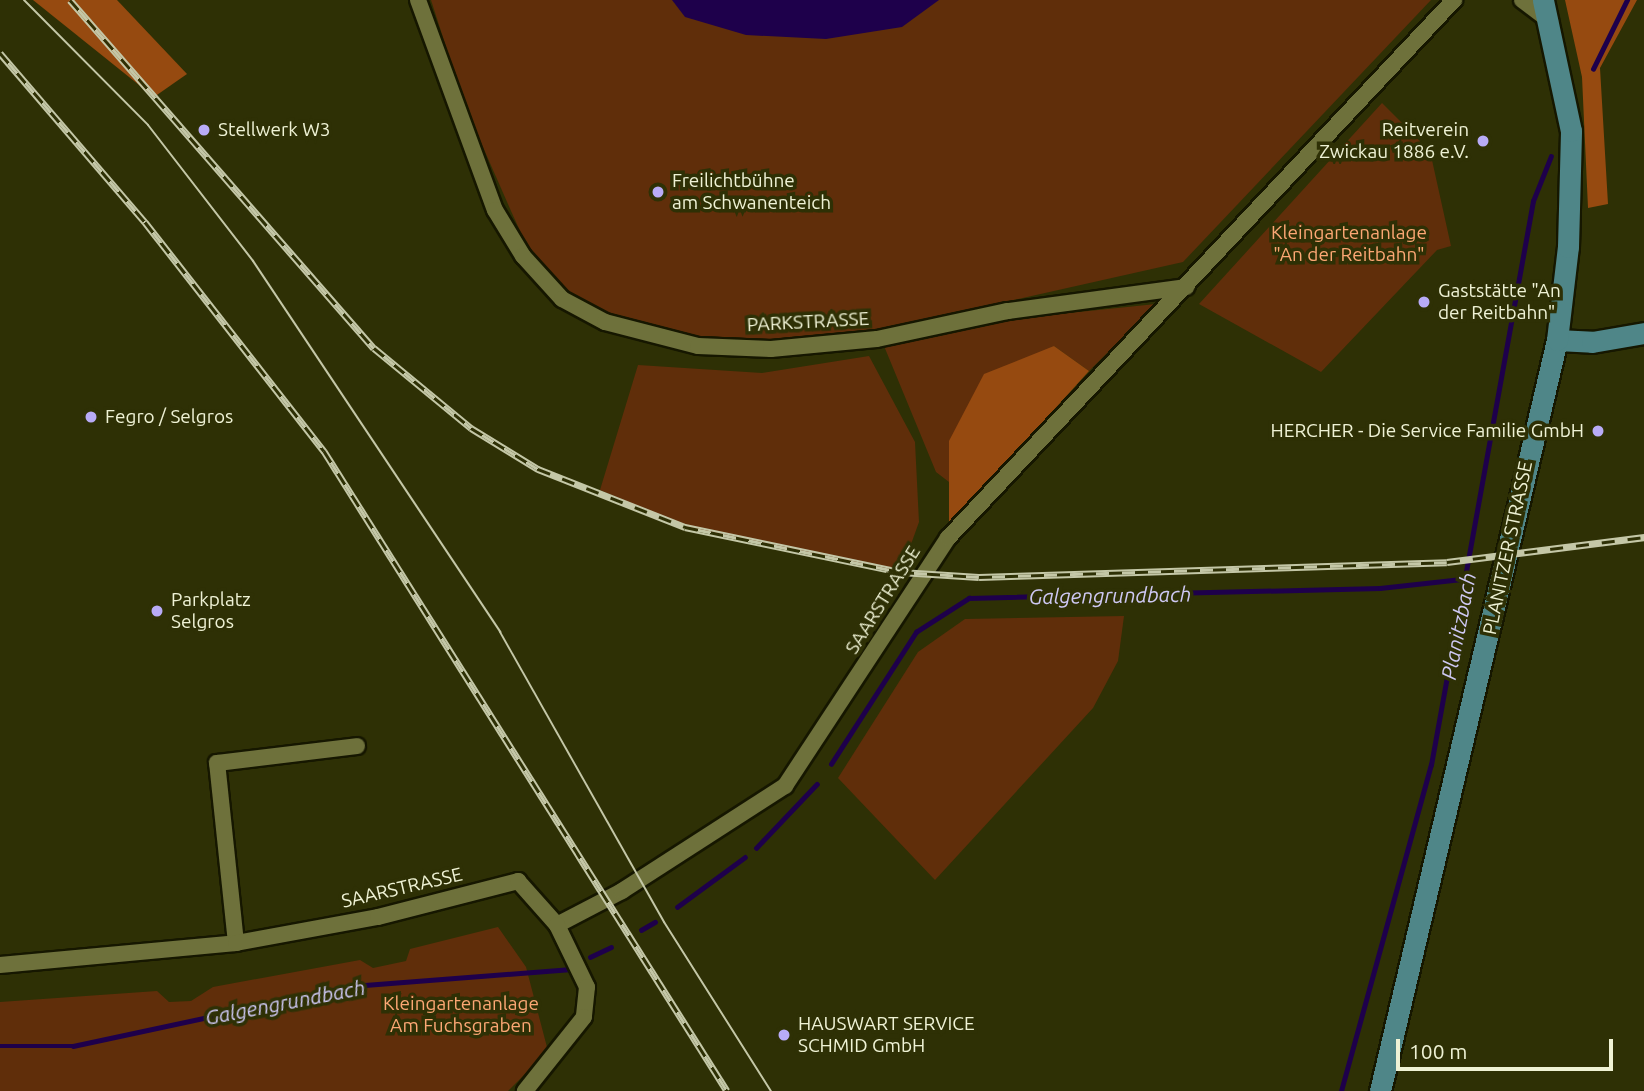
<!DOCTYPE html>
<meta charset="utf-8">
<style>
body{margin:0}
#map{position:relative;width:1644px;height:1091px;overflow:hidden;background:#2e3005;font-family:Ubuntu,sans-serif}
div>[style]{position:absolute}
.green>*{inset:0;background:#602e0a}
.forest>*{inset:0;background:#964a10}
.water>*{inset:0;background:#1e004b}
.stream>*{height:4.5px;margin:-2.25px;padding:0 2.25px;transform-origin:2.25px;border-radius:2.25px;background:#1e004b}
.roads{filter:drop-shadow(2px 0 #161700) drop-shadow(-2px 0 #161700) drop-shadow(0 2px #161700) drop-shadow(0 -2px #161700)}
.minor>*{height:16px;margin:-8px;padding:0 8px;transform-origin:8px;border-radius:8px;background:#6e713b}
.major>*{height:21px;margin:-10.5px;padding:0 10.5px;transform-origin:10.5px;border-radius:10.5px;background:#4f8688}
.tram>*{height:2px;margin:-1px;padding:0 1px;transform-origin:1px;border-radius:1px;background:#c4c7a7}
.rail>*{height:7px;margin-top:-3.5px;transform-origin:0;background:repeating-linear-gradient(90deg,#2e3005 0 13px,#c4c7a7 0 26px);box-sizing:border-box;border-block:2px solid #c4c7a7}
.dots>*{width:19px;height:19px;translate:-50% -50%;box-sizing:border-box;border:4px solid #2e3005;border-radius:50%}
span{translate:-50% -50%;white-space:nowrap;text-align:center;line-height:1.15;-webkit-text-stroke:7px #2e3005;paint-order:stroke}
.poi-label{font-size:19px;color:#eff2d5}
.left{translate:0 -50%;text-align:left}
.right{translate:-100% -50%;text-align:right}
.park-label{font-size:19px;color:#fca774}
.street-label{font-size:19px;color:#eff2d5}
.water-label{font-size:21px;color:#cec8f3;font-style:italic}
.scale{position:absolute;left:1396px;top:1039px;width:217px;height:32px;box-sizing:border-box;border:4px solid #eff2d5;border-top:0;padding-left:9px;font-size:21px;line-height:24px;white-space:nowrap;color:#eff2d5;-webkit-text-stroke:5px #2e3005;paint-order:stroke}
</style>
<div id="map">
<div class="green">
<div style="clip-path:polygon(431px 0,1431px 0,1183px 262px,867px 333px,777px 345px,664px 338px,587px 306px,558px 287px,532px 257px,511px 211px,465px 106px)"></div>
<div style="clip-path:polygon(1382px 103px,1430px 151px,1451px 246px,1437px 250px,1321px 372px,1199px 304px)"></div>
<div style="clip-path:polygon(1156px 304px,1089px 371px,1054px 346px,949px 442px,949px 482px,936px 472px,884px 346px,1012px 319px)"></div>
<div style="clip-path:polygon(869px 356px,915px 442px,919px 522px,901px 572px,690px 528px,600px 490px,638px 365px,762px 373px)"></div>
<div style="clip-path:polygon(1124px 616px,1118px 661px,1093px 708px,935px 880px,838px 778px,918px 652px,965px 619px)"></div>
<div style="clip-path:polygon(498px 927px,526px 967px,548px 1051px,508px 1091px,0 1091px,0 1002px,157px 991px,169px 1002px,191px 1001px,213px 987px,360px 960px,373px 968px,406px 961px,410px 949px)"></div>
</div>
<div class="forest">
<div style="clip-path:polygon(33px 0,117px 0,187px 74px,154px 97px)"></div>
<div style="clip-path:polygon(1565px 0,1637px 0,1600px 68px,1608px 204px,1588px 208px,1582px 77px)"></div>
<div style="clip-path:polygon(1054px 346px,1089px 371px,949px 526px,949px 441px,984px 374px)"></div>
</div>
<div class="water">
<div style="clip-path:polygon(672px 0,939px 0,902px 27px,826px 39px,746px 35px,685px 17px)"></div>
</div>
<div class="stream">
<div style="left:1593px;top:69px;width:77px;rotate:-63.8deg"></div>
<div style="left:831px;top:764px;width:157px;rotate:-57.2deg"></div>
<div style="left:916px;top:632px;width:63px;rotate:-32.7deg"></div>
<div style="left:969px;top:598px;width:411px;rotate:-1.4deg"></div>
<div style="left:1380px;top:588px;width:91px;rotate:-6.3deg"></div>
<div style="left:756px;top:848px;width:88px;rotate:-46.4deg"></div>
<div style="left:677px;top:907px;width:84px;rotate:-36.3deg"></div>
<div style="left:641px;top:930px;width:16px;rotate:-30deg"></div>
<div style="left:590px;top:957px;width:23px;rotate:-25deg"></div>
<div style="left:0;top:1046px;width:73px"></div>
<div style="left:73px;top:1046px;width:285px;rotate:-12.1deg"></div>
<div style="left:352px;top:986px;width:220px;rotate:-4.4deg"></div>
<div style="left:1341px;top:1091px;width:338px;rotate:-74.6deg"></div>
<div style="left:1431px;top:765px;width:573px;rotate:-79.75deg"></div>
<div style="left:1533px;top:201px;width:48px;rotate:-68.2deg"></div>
</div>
<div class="roads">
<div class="minor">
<div style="left:418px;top:0;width:224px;rotate:69.9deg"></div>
<div style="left:495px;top:210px;width:54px;rotate:58.7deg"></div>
<div style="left:523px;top:256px;width:58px;rotate:47.8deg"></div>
<div style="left:562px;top:299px;width:49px;rotate:28.1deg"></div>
<div style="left:605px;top:322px;width:96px;rotate:14.5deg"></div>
<div style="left:698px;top:346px;width:73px;rotate:2.4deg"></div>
<div style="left:771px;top:349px;width:106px;rotate:-5.4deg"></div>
<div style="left:877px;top:339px;width:134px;rotate:-12.1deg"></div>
<div style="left:1008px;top:311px;width:180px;rotate:-7.7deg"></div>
<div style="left:1522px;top:0;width:35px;rotate:37deg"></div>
<div style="left:557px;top:925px;width:73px;rotate:-27.6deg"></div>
<div style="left:622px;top:891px;width:194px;rotate:-32.8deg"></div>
<div style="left:785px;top:786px;width:297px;rotate:-56.7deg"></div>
<div style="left:948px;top:538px;width:739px;rotate:-46.76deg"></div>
<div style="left:236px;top:943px;width:181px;rotate:-96deg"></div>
<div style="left:217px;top:763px;width:141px;rotate:-6.9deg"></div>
<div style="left:0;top:965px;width:237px;rotate:-5.3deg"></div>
<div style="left:236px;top:943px;width:144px;rotate:-10.4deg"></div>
<div style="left:378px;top:917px;width:145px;rotate:-14.4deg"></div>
<div style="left:518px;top:881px;width:59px;rotate:48.4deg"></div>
<div style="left:557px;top:925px;width:69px;rotate:64.2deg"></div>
<div style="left:587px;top:987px;width:30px;rotate:96deg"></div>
<div style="left:584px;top:1017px;width:95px;rotate:128.6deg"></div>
</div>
<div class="major">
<div style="left:1557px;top:340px;width:35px;rotate:3deg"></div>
<div style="left:1592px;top:342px;width:53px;rotate:-9.8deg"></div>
<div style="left:1380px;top:1091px;width:772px;rotate:-76.74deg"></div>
<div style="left:1557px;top:340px;width:94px;rotate:-83.3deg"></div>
<div style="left:1568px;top:247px;width:116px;rotate:-88.5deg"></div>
<div style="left:1571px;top:131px;width:134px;rotate:-102.1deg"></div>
</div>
</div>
<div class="tram">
<div style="left:24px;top:0;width:176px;rotate:45.2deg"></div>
<div style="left:148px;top:125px;width:172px;rotate:52.3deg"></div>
<div style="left:253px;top:261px;width:446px;rotate:56.3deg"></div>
<div style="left:500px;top:632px;width:333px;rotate:60.5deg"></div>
<div style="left:664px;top:922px;width:200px;rotate:57.7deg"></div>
</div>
<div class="rail">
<div style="left:70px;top:0;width:462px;rotate:48.9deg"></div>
<div style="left:374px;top:348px;width:126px;rotate:39.5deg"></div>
<div style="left:471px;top:428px;width:79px;rotate:31.5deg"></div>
<div style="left:538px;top:469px;width:158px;rotate:21.5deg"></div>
<div style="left:685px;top:527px;width:221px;rotate:11.8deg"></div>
<div style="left:901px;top:572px;width:78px;rotate:3.7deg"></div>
<div style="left:979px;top:577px;width:468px;rotate:-1.8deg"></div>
<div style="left:1447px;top:562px;width:199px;rotate:-7.2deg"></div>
<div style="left:0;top:53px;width:223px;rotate:49.4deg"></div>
<div style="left:145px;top:222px;width:291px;rotate:52deg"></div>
<div style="left:324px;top:451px;width:756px;rotate:57.8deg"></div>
</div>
<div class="dots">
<div style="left:204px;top:130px;background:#b8abf7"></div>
<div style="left:1483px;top:141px;background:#b8abf7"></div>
<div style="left:658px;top:192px;background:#b8abf7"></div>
<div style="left:1424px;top:302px;background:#b8abf7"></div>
<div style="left:91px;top:417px;background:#b8abf7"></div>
<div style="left:1598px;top:431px;background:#b8abf7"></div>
<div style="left:157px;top:611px;background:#b8abf7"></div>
<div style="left:784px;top:1035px;background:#b8abf7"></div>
</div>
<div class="poi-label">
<span class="left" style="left:218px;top:130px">Stellwerk W3</span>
<span class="right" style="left:1469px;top:141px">Reitverein<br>Zwickau 1886 e.V.</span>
<span class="left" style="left:672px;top:192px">Freilichtbühne<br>am Schwanenteich</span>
<span class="left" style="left:1438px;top:302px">Gaststätte "An<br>der Reitbahn"</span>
<span class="left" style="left:105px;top:417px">Fegro / Selgros</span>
<span class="right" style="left:1584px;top:431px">HERCHER - Die Service Familie GmbH</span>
<span class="left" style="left:171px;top:611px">Parkplatz<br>Selgros</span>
<span class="left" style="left:798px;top:1035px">HAUSWART SERVICE<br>SCHMID GmbH</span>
</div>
<div class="park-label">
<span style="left:1349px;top:244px">Kleingartenanlage<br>"An der Reitbahn"</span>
<span style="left:461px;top:1015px">Kleingartenanlage<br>Am Fuchsgraben</span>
</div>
<div class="street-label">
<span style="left:808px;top:322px;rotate:-3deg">PARKSTRASSE</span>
<span style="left:1508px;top:548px;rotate:-78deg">PLANITZER STRASSE</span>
<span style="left:883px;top:600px;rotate:-58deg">SAARSTRASSE</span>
<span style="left:402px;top:888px;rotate:-13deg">SAARSTRASSE</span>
</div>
<div class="water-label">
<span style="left:1110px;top:595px;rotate:-1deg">Galgengrundbach</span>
<span style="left:1458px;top:626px;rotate:-79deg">Planitzbach</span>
<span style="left:285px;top:1002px;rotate:-11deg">Galgengrundbach</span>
</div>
<div class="scale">100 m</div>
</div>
